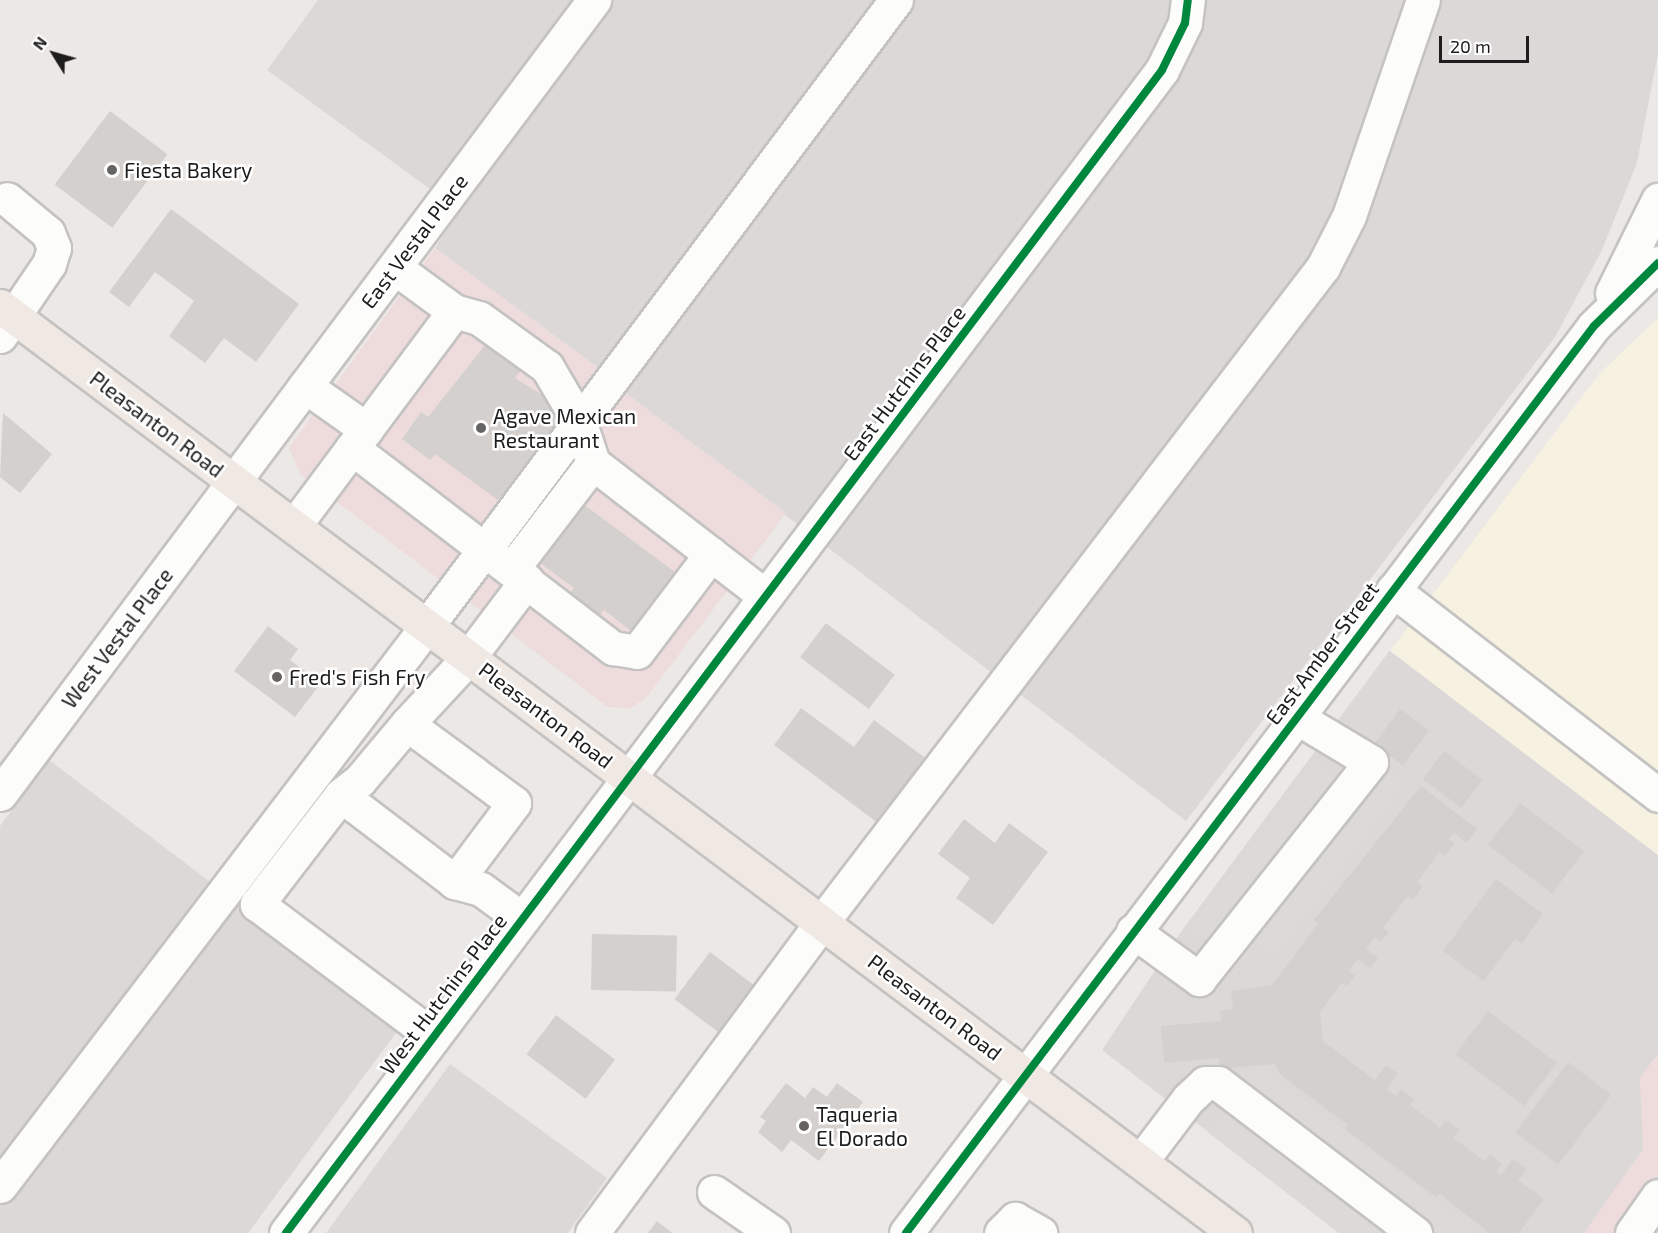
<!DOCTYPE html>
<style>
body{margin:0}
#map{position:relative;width:1658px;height:1233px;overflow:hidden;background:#ece8e5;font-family:"Exo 2",sans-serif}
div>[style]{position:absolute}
.residential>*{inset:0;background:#dbd8d7}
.commercial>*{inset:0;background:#eedbdc}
.education>*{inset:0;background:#f6f1e0}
.parking>*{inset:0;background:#dcdad9}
.building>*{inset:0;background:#d4d0ce;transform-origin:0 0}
.roads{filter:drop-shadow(2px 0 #c4c3c1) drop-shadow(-2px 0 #c4c3c1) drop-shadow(0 2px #c4c3c1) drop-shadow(0 -2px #c4c3c1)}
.minor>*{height:33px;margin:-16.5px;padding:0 16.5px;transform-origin:16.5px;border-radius:16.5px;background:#fcfcfb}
.major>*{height:33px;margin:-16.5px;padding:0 16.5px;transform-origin:16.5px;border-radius:16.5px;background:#f0e9e3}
.cycleway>*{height:8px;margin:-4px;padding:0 4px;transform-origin:4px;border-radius:4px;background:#00873e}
.dots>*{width:16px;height:16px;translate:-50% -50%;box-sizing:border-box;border:3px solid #fff;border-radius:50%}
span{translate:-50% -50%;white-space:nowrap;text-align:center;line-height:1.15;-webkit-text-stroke:5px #fff;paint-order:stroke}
.poi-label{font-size:21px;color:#1d1d1d}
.left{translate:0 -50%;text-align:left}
.street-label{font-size:21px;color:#1d1d1d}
.north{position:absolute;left:24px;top:24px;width:60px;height:60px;-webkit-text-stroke:4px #fff;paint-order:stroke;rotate:307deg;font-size:16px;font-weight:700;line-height:24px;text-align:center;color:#1d1d1d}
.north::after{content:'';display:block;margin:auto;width:21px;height:27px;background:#1d1d1d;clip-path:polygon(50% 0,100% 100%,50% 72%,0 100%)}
.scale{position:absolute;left:1439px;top:36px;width:90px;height:27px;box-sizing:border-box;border:3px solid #1d1d1d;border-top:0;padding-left:8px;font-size:18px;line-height:21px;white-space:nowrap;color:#1d1d1d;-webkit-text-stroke:4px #fff;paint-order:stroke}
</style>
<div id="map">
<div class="residential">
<div style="clip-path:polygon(318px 0,1658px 0,1658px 53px,1637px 163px,1602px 250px,1555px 337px,1186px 821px,623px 391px,604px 372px,435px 248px,460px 211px,267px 70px)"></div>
<div style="clip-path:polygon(1390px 650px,1658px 855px,1658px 1054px,1640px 1078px,1644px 1149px,1584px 1233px,1339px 1233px,1102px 1050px,1178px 936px)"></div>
<div style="clip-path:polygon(49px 760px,401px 1026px,248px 1233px,0 1233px,0 826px)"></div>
<div style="clip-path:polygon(450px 1064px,607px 1178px,568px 1233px,326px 1233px)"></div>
</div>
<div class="commercial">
<div style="clip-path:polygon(435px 248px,604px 372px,623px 391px,786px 513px,646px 698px,630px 708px,608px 707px,300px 474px,289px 448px)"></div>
<div style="clip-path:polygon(1658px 1054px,1658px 1233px,1584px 1233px,1643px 1149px,1640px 1078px)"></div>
</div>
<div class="education">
<div style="clip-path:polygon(1658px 318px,1658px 855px,1390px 651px,1600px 373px)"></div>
</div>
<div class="parking">
<div style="clip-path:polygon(1357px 746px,1405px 781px,1274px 955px,1257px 942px,1240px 965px,1191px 927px,1315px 762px,1334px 776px)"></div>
<div style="clip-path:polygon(1260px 1067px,1478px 1233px,1339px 1233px,1210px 1134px)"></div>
</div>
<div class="building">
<div style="left:110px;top:111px;width:72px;height:92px;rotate:37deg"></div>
<div style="clip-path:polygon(171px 209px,299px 304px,256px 362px,224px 338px,205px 363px,169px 336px,194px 301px,155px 272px,129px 307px,109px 292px)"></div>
<div style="clip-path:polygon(490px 339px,525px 365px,515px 378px,558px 405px,561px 417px,520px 473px,523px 476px,506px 500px,500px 496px,498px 500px,435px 454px,430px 460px,402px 439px,421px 412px,428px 417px)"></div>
<div style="clip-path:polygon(3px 413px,52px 454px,20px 493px,0 477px)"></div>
<div style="clip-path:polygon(579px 501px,683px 578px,639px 637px,604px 610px,593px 624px,563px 602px,574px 588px,536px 560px)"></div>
<div style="left:826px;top:623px;width:86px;height:43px;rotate:37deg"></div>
<div style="clip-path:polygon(268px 626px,298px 649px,290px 660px,321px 683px,295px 717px,234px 671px)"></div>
<div style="clip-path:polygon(801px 708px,854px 747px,874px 720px,932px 763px,883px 827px,774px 745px)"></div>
<div style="left:1400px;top:709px;width:36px;height:44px;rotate:36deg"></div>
<div style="left:1444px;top:751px;width:48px;height:35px;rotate:37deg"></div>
<div style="clip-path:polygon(1421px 786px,1477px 829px,1467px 843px,1454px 833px,1449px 839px,1455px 843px,1445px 856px,1439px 852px,1417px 882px,1423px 886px,1413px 900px,1408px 896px,1383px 928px,1389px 932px,1381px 942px,1375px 937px,1366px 949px,1378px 958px,1370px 968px,1358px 959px,1349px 971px,1355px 976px,1347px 986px,1342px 983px,1320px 1012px,1323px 1041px,1375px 1080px,1386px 1065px,1398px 1074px,1387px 1089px,1396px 1096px,1401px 1089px,1414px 1099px,1410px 1105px,1440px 1128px,1446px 1120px,1459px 1130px,1453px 1138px,1485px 1161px,1490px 1154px,1502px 1164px,1497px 1171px,1501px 1175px,1513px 1159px,1527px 1169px,1518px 1180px,1544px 1199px,1519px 1233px,1489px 1233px,1439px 1193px,1436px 1197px,1345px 1129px,1348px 1125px,1281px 1075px,1275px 1064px,1220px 1069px,1219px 1058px,1164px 1063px,1161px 1026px,1221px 1021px,1220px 1011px,1233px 1009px,1231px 991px,1272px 985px,1318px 923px,1314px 920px)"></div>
<div style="left:1520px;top:803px;width:80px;height:53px;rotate:37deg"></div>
<div style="clip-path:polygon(964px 819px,995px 843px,1009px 823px,1048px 852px,993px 925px,956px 898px,970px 878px,938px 854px)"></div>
<div style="clip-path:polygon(1496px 879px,1543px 914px,1522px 944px,1515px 939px,1484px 981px,1443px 951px)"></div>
<div style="left:592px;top:934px;width:85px;height:56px;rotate:1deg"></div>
<div style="left:710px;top:952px;width:56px;height:59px;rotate:37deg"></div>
<div style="left:1488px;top:1011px;width:86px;height:54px;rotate:37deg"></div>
<div style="left:556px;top:1015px;width:74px;height:49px;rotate:37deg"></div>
<div style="left:1568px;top:1062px;width:54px;height:88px;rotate:37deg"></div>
<div style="clip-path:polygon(786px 1083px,805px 1098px,813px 1087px,827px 1097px,837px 1083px,863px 1102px,819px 1161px,791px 1140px,782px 1152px,758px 1132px,766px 1121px,760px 1117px)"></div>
<div style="clip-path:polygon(657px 1221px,672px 1233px,648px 1233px)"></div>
</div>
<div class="roads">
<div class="minor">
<div style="left:1612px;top:293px;width:104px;rotate:-63.7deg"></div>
<div style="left:454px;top:311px;width:26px;rotate:16deg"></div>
<div style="left:479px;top:318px;width:84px;rotate:35.8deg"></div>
<div style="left:547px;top:367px;width:65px;rotate:59.5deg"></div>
<div style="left:580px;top:423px;width:42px;rotate:72deg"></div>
<div style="left:593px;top:463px;width:217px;rotate:37.7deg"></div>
<div style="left:0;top:336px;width:87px;rotate:-55.8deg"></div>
<div style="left:49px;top:264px;width:17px;rotate:-73deg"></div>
<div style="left:54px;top:248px;width:16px;rotate:-112deg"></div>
<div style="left:48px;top:233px;width:53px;rotate:-140.3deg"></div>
<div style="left:305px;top:386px;width:75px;rotate:35.2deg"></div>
<div style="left:352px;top:448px;width:329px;rotate:37.5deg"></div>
<div style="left:613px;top:648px;width:24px;rotate:9deg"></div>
<div style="left:637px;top:652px;width:123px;rotate:-52.9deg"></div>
<div style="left:294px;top:526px;width:268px;rotate:-53.3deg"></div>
<div style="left:454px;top:311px;width:74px;rotate:-143.7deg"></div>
<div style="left:512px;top:569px;width:133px;rotate:-52.6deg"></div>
<div style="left:1393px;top:590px;width:335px;rotate:37.7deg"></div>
<div style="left:407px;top:724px;width:91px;rotate:-47.2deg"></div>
<div style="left:469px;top:657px;width:96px;rotate:-53deg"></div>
<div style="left:0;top:794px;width:992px;rotate:-53.2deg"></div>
<div style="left:341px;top:795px;width:138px;rotate:127.6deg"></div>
<div style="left:257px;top:904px;width:221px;rotate:36.9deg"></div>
<div style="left:455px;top:882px;width:143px;rotate:-142.7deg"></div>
<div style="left:341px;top:795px;width:24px;rotate:-38deg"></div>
<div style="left:360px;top:780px;width:73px;rotate:-50deg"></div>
<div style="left:407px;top:724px;width:133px;rotate:36.4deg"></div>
<div style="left:514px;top:803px;width:99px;rotate:126.8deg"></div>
<div style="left:455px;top:882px;width:27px;rotate:15deg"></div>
<div style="left:481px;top:889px;width:51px;rotate:36.2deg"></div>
<div style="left:1133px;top:931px;width:82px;rotate:36deg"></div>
<div style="left:1199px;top:979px;width:277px;rotate:-51.6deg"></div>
<div style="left:1371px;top:762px;width:87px;rotate:-149deg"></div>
<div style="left:1141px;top:1161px;width:78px;rotate:-52.8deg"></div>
<div style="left:1188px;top:1099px;width:23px;rotate:-43deg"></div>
<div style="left:1205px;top:1083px;width:13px"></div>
<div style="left:1218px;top:1083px;width:248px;rotate:37.3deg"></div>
<div style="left:0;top:1186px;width:704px;rotate:-52.67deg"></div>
<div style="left:427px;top:626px;width:782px;rotate:-53.16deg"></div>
<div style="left:714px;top:1192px;width:72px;rotate:34.8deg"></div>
<div style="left:286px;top:1233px;width:1456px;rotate:-53.01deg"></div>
<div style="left:1162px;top:70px;width:52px;rotate:-63.9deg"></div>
<div style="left:1185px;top:23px;width:23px;rotate:-83deg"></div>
<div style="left:592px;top:1233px;width:387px;rotate:-53.5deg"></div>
<div style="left:822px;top:922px;width:825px;rotate:-52.59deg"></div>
<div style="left:1323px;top:267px;width:57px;rotate:-63deg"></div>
<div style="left:1349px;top:216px;width:228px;rotate:-71.1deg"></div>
<div style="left:906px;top:1233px;width:1138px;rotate:-52.82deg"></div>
<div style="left:1594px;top:326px;width:90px;rotate:-44.5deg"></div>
<div style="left:1001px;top:1233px;width:20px;rotate:-45deg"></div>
<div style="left:1015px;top:1219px;width:29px;rotate:29deg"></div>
<div style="left:1632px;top:1233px;width:45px;rotate:-54.9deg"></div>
</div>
<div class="major">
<div style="left:0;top:306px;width:1544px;rotate:36.89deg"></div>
</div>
</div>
<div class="cycleway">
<div style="left:286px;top:1233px;width:1456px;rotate:-53.01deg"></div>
<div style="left:1162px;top:70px;width:52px;rotate:-63.9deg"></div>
<div style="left:1185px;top:23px;width:23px;rotate:-83deg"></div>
<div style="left:906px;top:1233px;width:1138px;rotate:-52.82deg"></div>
<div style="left:1594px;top:326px;width:90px;rotate:-44.5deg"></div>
</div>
<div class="dots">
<div style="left:112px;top:170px;background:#656463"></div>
<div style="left:481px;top:428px;background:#656463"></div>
<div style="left:277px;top:677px;background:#656463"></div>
<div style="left:804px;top:1126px;background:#656463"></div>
</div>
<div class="poi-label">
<span class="left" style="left:124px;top:170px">Fiesta Bakery</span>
<span class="left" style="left:493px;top:428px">Agave Mexican<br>Restaurant</span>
<span class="left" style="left:289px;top:677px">Fred's Fish Fry</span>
<span class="left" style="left:816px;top:1126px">Taqueria<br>El Dorado</span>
</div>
<div class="street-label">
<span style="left:414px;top:241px;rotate:-53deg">East Vestal Place</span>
<span style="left:904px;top:383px;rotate:-53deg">East Hutchins Place</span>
<span style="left:157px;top:424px;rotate:37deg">Pleasanton Road</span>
<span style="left:117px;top:638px;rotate:-53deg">West Vestal Place</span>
<span style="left:1322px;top:653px;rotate:-53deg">East Amber Street</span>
<span style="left:546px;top:715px;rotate:37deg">Pleasanton Road</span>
<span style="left:443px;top:994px;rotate:-53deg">West Hutchins Place</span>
<span style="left:935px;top:1007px;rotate:37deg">Pleasanton Road</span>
</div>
<div class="north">N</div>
<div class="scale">20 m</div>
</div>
